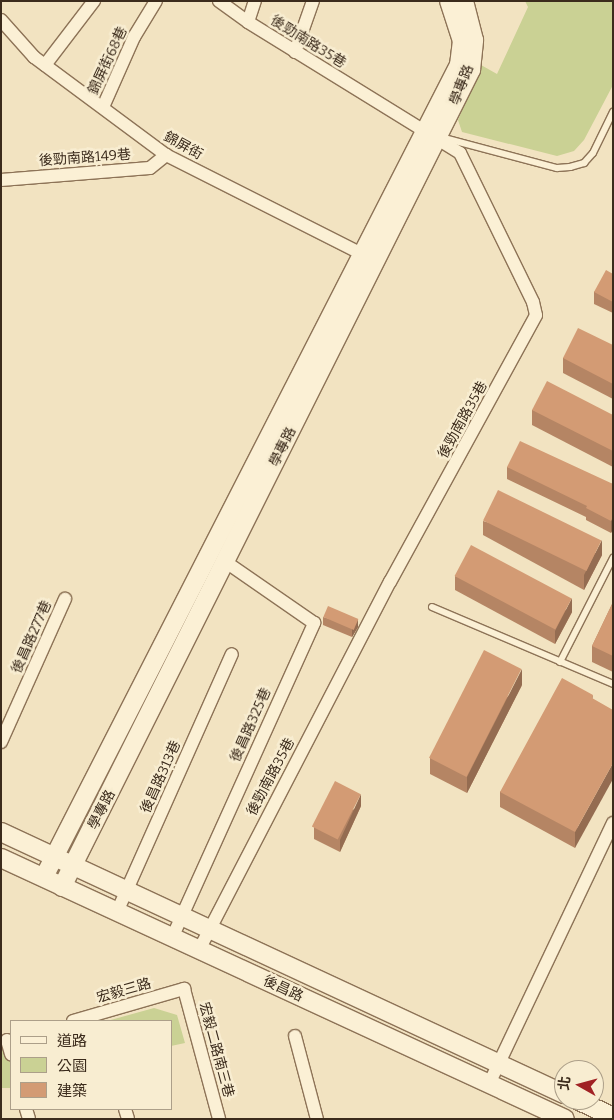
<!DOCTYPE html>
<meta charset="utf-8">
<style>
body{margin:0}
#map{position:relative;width:614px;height:1120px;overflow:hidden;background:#f2e3c1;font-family:Bitter,"Noto Sans TC",serif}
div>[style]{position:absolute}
.green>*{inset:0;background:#cad194;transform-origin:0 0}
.roads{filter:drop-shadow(1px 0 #8d7357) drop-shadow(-1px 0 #8d7357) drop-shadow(0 1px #8d7357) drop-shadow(0 -1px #8d7357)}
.lane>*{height:6px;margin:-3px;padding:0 3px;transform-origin:3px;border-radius:3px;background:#fbf0d5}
.street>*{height:12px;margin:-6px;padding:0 6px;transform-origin:6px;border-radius:6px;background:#fbf0d5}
.secondary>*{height:18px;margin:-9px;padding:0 9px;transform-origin:9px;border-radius:9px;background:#fbf0d5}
.wall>*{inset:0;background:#b58564}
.shaded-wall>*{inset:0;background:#946c51}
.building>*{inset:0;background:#d39b74;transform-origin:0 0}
span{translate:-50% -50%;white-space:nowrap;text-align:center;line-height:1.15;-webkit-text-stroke:5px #f8edd1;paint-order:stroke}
.street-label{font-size:14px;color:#3b2b1c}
.frame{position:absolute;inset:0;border:2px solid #3b2b1c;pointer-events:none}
.legend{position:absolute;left:10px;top:1020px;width:162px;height:90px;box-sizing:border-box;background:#f8edd1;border:1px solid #ac9f89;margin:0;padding:6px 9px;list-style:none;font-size:15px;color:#3b2b1c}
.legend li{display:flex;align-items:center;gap:10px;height:25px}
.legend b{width:25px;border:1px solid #ac9f89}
.north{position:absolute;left:554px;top:1060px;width:50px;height:50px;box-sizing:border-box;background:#f8edd1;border:1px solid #ac9f89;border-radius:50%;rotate:277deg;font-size:14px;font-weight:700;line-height:20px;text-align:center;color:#3b2b1c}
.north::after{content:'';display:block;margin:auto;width:18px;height:22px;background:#a12224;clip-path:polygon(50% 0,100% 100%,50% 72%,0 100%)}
</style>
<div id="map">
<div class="green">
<div style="clip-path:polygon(525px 1px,613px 1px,613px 85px,584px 140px,574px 151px,557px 156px,462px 132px,458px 120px,481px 65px,497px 74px,528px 7px)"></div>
<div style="clip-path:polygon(154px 1008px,177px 1015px,185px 1043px,171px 1046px,171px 1021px,107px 1021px)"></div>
<div style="left:11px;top:1048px;width:40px;height:10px;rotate:90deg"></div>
</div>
<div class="roads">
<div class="lane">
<div style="left:444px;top:138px;width:117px;rotate:14.9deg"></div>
<div style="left:557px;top:168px;width:13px;rotate:-4deg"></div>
<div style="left:570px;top:167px;width:15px;rotate:-16deg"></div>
<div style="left:584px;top:163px;width:13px;rotate:-48deg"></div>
<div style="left:593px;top:153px;width:46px;rotate:-64deg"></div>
<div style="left:432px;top:607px;width:197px;rotate:23deg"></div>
<div style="left:560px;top:662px;width:117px;rotate:-63deg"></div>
</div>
<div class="street">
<div style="left:1px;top:20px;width:50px;rotate:48.3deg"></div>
<div style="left:34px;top:57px;width:164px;rotate:36.6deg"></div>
<div style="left:166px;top:155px;width:229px;rotate:26.8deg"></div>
<div style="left:248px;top:22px;width:22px;rotate:-72deg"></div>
<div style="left:295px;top:52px;width:54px;rotate:-70.6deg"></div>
<div style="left:45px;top:65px;width:81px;rotate:-52.6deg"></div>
<div style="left:103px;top:107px;width:77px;rotate:-66.1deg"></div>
<div style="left:134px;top:37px;width:42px;rotate:-58.6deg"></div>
<div style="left:1px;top:180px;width:149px;rotate:-4.6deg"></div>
<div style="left:150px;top:168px;width:21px;rotate:-39deg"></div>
<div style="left:1px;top:742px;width:157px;rotate:-65.9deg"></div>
<div style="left:117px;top:912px;width:282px;rotate:-66deg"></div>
<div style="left:172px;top:938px;width:346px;rotate:-65.7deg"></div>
<div style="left:314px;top:623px;width:107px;rotate:-145.3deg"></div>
<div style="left:199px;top:950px;width:415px;rotate:-62.6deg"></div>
<div style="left:390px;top:582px;width:304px;rotate:-61.3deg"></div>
<div style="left:536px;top:315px;width:13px;rotate:-103deg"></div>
<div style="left:533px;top:302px;width:166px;rotate:-116.1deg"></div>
<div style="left:460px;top:153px;width:249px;rotate:-148.3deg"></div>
<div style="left:248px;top:22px;width:36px;rotate:-144deg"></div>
<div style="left:73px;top:1021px;width:116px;rotate:-16.1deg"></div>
<div style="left:184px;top:989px;width:135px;rotate:74.9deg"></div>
<div style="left:295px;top:1036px;width:86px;rotate:75.2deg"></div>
<div style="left:7px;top:1040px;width:15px;rotate:74deg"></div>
<div style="left:489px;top:1084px;width:289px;rotate:-64.6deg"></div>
<div style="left:26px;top:1109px;width:10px;rotate:73deg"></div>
<div style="left:125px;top:1109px;width:10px;rotate:73deg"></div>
</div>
<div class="secondary">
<div style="left:1px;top:832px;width:621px;rotate:24.96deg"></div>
<div style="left:1px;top:858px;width:621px;rotate:24.83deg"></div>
<div style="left:44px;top:877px;width:912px;rotate:-62.93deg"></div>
<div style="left:459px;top:65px;width:24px;rotate:-83deg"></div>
<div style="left:462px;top:41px;width:42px;rotate:-108deg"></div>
<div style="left:62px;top:887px;width:914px;rotate:-63.41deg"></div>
<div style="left:471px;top:70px;width:30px;rotate:-84deg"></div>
<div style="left:474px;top:40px;width:40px;rotate:-104.4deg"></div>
<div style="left:577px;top:1100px;width:40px;rotate:25deg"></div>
</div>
</div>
<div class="wall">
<div style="clip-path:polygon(613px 274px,613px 313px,594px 304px,594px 292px)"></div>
<div style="clip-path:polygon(613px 345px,613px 399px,563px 373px,563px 358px)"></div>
<div style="clip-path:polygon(532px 410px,613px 415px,613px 467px,532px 425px)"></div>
<div style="clip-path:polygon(507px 467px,613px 484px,613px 529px,611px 533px,586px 520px,586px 517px,507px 479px)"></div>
<div style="clip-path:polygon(483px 521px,602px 555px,584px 590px,483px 535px)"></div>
<div style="clip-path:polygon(455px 576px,572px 612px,555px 644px,455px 590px)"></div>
<div style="clip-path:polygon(613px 602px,613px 672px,592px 662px,592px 646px)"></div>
<div style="clip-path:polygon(323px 617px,358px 627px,352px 637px,323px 625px)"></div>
<div style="clip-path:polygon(522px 685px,467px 793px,430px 774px,430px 758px)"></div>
<div style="clip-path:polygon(593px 695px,575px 848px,500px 807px,500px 792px)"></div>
<div style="clip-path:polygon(361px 806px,340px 852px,314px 839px,314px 827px)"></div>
</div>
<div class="shaded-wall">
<div style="clip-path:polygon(613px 517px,613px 529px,611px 533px,611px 521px)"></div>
<div style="clip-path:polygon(602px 540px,602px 555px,584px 590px,584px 575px)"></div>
<div style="clip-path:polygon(572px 598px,572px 612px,555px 644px,555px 631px)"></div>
<div style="clip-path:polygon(358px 619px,358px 627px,352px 637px,352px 629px)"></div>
<div style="clip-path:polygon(522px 669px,522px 685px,467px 793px,467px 777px)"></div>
<div style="clip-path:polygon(613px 763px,613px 779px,575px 848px,575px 832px)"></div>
<div style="clip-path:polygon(361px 794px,361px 806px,340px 852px,340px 840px)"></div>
</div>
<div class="building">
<div style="clip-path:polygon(606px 270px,613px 274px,613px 302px,594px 292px)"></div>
<div style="clip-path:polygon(578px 328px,613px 345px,613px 384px,563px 358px)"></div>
<div style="clip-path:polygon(547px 381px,613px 415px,613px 451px,532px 410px)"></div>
<div style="clip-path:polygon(520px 441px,613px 484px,613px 517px,611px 521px,586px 508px,587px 506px,507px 467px)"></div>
<div style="left:498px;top:490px;width:115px;height:34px;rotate:26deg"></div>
<div style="left:471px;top:545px;width:114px;height:35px;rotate:28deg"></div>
<div style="clip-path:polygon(613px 602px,613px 656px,592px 646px)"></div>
<div style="left:328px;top:606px;width:33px;height:12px;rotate:23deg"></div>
<div style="left:484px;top:650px;width:42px;height:121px;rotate:27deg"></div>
<div style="clip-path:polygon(562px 678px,593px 695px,592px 698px,613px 710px,613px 763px,575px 832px,500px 792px)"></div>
<div style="left:335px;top:781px;width:29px;height:51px;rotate:27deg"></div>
</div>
<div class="street-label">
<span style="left:308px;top:42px;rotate:32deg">後勁南路35巷</span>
<span style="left:108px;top:61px;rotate:-65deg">錦屏街68巷</span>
<span style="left:462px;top:85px;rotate:-69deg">學專路</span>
<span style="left:183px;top:146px;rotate:29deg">錦屏街</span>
<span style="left:85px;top:158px;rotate:-4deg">後勁南路149巷</span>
<span style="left:463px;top:420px;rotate:-61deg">後勁南路35巷</span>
<span style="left:283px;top:447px;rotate:-64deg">學專路</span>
<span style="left:32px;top:637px;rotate:-66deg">後昌路277巷</span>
<span style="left:251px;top:725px;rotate:-66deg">後昌路325巷</span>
<span style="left:161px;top:777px;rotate:-66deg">後昌路313巷</span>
<span style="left:271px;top:777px;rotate:-62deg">後勁南路35巷</span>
<span style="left:102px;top:810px;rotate:-63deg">學專路</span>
<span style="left:283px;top:989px;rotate:25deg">後昌路</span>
<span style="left:124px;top:991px;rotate:-16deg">宏毅三路</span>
<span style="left:216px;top:1050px;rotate:75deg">宏毅二路南三巷</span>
</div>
<div class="frame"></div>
<ul class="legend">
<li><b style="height:6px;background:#fbf0d5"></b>道路</li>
<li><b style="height:14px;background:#cad194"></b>公園</li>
<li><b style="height:14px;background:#d39b74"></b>建築</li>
</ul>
<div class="north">北</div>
</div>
